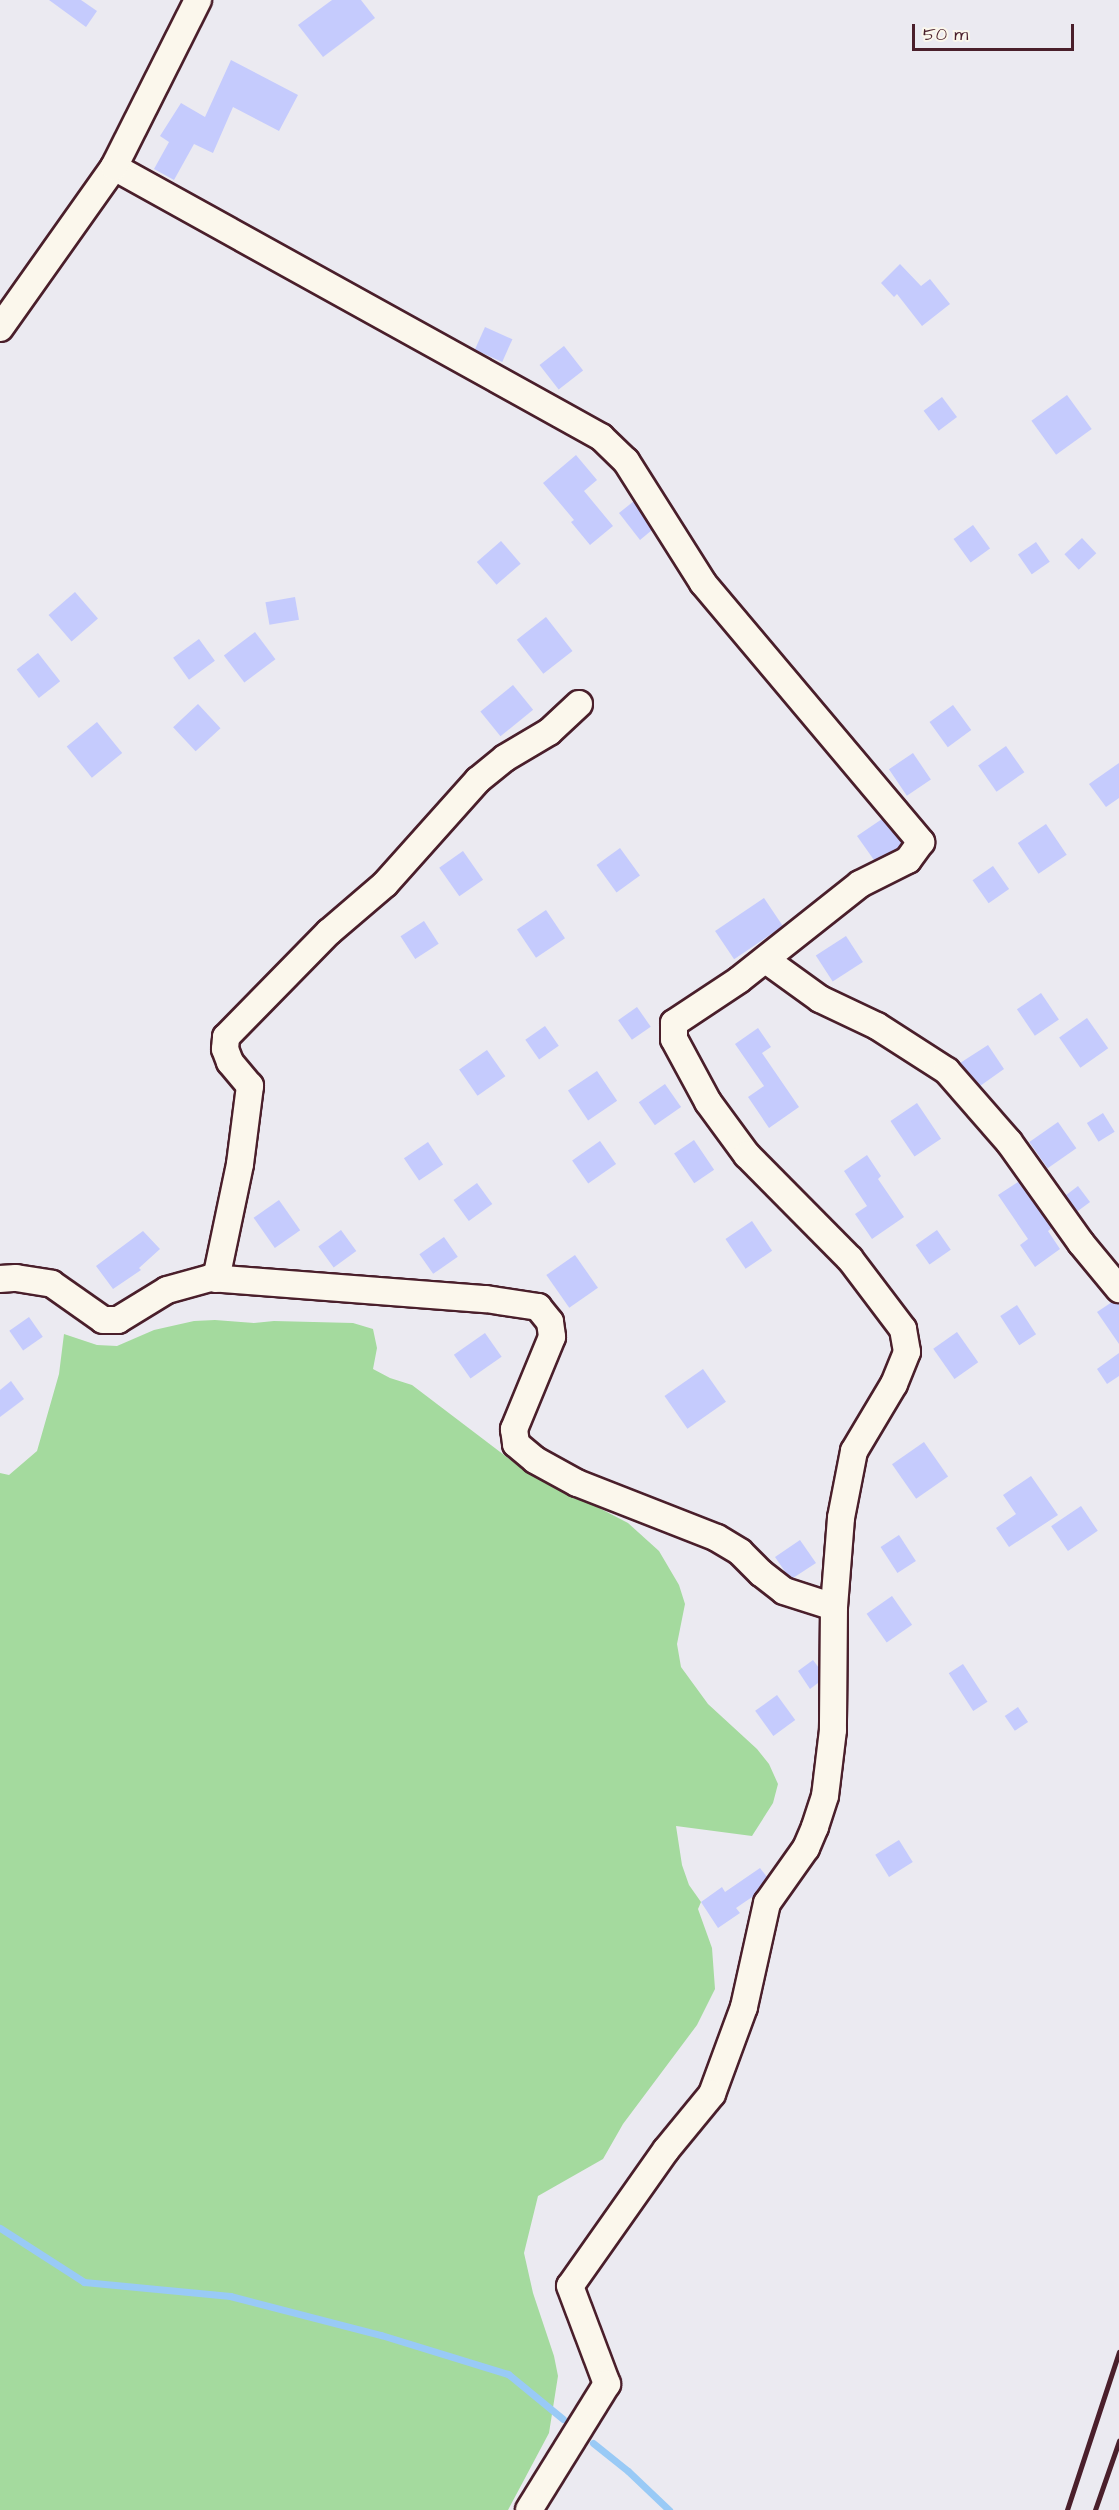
<!DOCTYPE html>
<style>
body{margin:0}
#map{position:relative;width:1119px;height:2510px;overflow:hidden;background:#ebeaf1;font-family:"Architects Daughter",sans-serif}
div>[style]{position:absolute}
.green>*{inset:0;background:#a4da9e}
.stream>*{height:7px;margin:-3.5px;padding:0 3.5px;transform-origin:3.5px;border-radius:3.5px;background:#99caf6}
.building>*{inset:0;background:#c5cbfd;transform-origin:0 0}
.roads{filter:drop-shadow(2px 0 #4a1f2b) drop-shadow(-2px 0 #4a1f2b) drop-shadow(0 2px #4a1f2b) drop-shadow(0 -2px #4a1f2b)}
.street>*{height:26px;margin:-13px;padding:0 13px;transform-origin:13px;border-radius:13px;background:#fbf7ec}
.rail>*{height:4.5px;margin:-2.25px;padding:0 2.25px;transform-origin:2.25px;border-radius:2.25px;background:#4a1f2b}
span{translate:-50% -50%;white-space:nowrap;text-align:center;line-height:1.15;-webkit-text-stroke:6px #fbf7ec;paint-order:stroke}
.scale{position:absolute;left:912px;top:24px;width:162px;height:27px;box-sizing:border-box;border:3px solid #4a1f2b;border-top:0;padding-left:8px;font-size:18px;line-height:21px;white-space:nowrap;color:#4a1f2b;-webkit-text-stroke:4px #fbf7ec;paint-order:stroke}
</style>
<div id="map">
<div class="green">
<div style="clip-path:polygon(215px 1320px,254px 1323px,274px 1321px,353px 1323px,373px 1329px,377px 1348px,373px 1369px,390px 1378px,412px 1385px,520px 1467px,628px 1523px,659px 1551px,679px 1585px,685px 1604px,677px 1644px,681px 1667px,708px 1704px,757px 1749px,769px 1764px,778px 1784px,773px 1803px,752px 1836px,676px 1826px,682px 1865px,689px 1885px,701px 1902px,698px 1909px,712px 1948px,715px 1989px,697px 2025px,623px 2124px,603px 2159px,538px 2196px,524px 2253px,533px 2293px,554px 2356px,558px 2376px,549px 2433px,508px 2510px,0 2510px,0 1473px,9px 1475px,37px 1451px,59px 1374px,64px 1334px,97px 1345px,117px 1346px,154px 1330px,194px 1321px)"></div>
</div>
<div class="stream">
<div style="left:0;top:2228px;width:100px;rotate:32.7deg"></div>
<div style="left:84px;top:2282px;width:147px;rotate:5.5deg"></div>
<div style="left:230px;top:2296px;width:156px;rotate:14.5deg"></div>
<div style="left:381px;top:2335px;width:133px;rotate:17.1deg"></div>
<div style="left:508px;top:2374px;width:71px;rotate:39.3deg"></div>
<div style="left:593px;top:2443px;width:45px;rotate:38.7deg"></div>
<div style="left:628px;top:2471px;width:57px;rotate:43.6deg"></div>
</div>
<div class="building">
<div style="clip-path:polygon(49px 0,81px 0,97px 11px,86px 27px)"></div>
<div style="clip-path:polygon(332px 0,361px 0,375px 18px,323px 57px,298px 25px)"></div>
<div style="clip-path:polygon(231px 60px,298px 95px,279px 131px,233px 107px,213px 153px,194px 144px,174px 180px,154px 169px,169px 142px,160px 136px,181px 103px,205px 117px)"></div>
<div style="clip-path:polygon(900px 264px,921px 286px,930px 279px,950px 304px,922px 326px,897px 294px,894px 297px,881px 283px)"></div>
<div style="left:485px;top:327px;width:30px;height:25px;rotate:24deg"></div>
<div style="left:564px;top:346px;width:31px;height:31px;rotate:52deg"></div>
<div style="left:1067px;top:395px;width:42px;height:44px;rotate:54deg"></div>
<div style="left:942px;top:397px;width:25px;height:23px;rotate:53deg"></div>
<div style="clip-path:polygon(576px 455px,597px 480px,584px 491px,613px 526px,590px 545px,571px 522px,574px 520px,543px 483px)"></div>
<div style="clip-path:polygon(634px 501px,652px 530px,640px 540px,619px 513px)"></div>
<div style="left:973px;top:525px;width:29px;height:24px;rotate:54deg"></div>
<div style="left:1082px;top:538px;width:21px;height:24px;rotate:47deg"></div>
<div style="left:501px;top:541px;width:30px;height:32px;rotate:49deg"></div>
<div style="left:1036px;top:542px;width:24px;height:22px;rotate:55deg"></div>
<div style="left:75px;top:592px;width:35px;height:35px;rotate:49deg"></div>
<div style="left:295px;top:597px;width:23px;height:30px;rotate:80deg"></div>
<div style="left:546px;top:617px;width:43px;height:37px;rotate:52deg"></div>
<div style="left:255px;top:632px;width:34px;height:39px;rotate:53deg"></div>
<div style="left:199px;top:639px;width:27px;height:32px;rotate:54deg"></div>
<div style="left:38px;top:653px;width:36px;height:27px;rotate:52deg"></div>
<div style="left:513px;top:685px;width:32px;height:42px;rotate:51deg"></div>
<div style="left:198px;top:704px;width:33px;height:34px;rotate:47deg"></div>
<div style="left:953px;top:705px;width:31px;height:29px;rotate:54deg"></div>
<div style="left:97px;top:722px;width:40px;height:39px;rotate:51deg"></div>
<div style="left:1006px;top:746px;width:32px;height:34px;rotate:55deg"></div>
<div style="left:913px;top:753px;width:32px;height:29px;rotate:56deg"></div>
<div style="clip-path:polygon(1119px 763px,1119px 798px,1106px 807px,1089px 784px)"></div>
<div style="clip-path:polygon(882px 819px,902px 843px,898px 848px,874px 860px,857px 836px)"></div>
<div style="left:1046px;top:824px;width:37px;height:34px;rotate:56deg"></div>
<div style="left:620px;top:848px;width:34px;height:29px;rotate:54deg"></div>
<div style="left:463px;top:851px;width:35px;height:29px;rotate:55deg"></div>
<div style="left:993px;top:866px;width:28px;height:25px;rotate:55deg"></div>
<div style="left:764px;top:898px;width:34px;height:59px;rotate:56deg"></div>
<div style="left:546px;top:910px;width:34px;height:35px;rotate:56deg"></div>
<div style="left:424px;top:921px;width:27px;height:28px;rotate:57deg"></div>
<div style="left:846px;top:936px;width:31px;height:36px;rotate:57deg"></div>
<div style="left:1041px;top:993px;width:32px;height:29px;rotate:56deg"></div>
<div style="left:637px;top:1007px;width:24px;height:23px;rotate:55deg"></div>
<div style="left:1087px;top:1018px;width:37px;height:34px;rotate:55deg"></div>
<div style="left:545px;top:1026px;width:24px;height:24px;rotate:55deg"></div>
<div style="clip-path:polygon(758px 1028px,771px 1047px,762px 1053px,799px 1107px,769px 1128px,748px 1097px,764px 1086px,735px 1044px)"></div>
<div style="clip-path:polygon(988px 1045px,1004px 1069px,980px 1086px,960px 1063px)"></div>
<div style="left:487px;top:1050px;width:32px;height:34px;rotate:55deg"></div>
<div style="left:597px;top:1071px;width:36px;height:35px;rotate:56deg"></div>
<div style="left:665px;top:1084px;width:28px;height:32px;rotate:55deg"></div>
<div style="left:917px;top:1103px;width:43px;height:32px;rotate:56deg"></div>
<div style="left:1103px;top:1113px;width:22px;height:19px;rotate:58deg"></div>
<div style="left:1058px;top:1122px;width:32px;height:35px;rotate:55deg"></div>
<div style="left:694px;top:1140px;width:36px;height:24px;rotate:56deg"></div>
<div style="left:600px;top:1141px;width:28px;height:34px;rotate:55deg"></div>
<div style="left:428px;top:1142px;width:27px;height:29px;rotate:56deg"></div>
<div style="clip-path:polygon(867px 1155px,881px 1176px,878px 1179px,904px 1217px,872px 1239px,855px 1214px,867px 1206px,844px 1171px)"></div>
<div style="clip-path:polygon(1018px 1182px,1052px 1228px,1048px 1231px,1060px 1249px,1035px 1267px,1020px 1245px,1028px 1239px,998px 1195px)"></div>
<div style="left:477px;top:1183px;width:26px;height:29px;rotate:54deg"></div>
<div style="left:1078px;top:1186px;width:20px;height:16px;rotate:53deg"></div>
<div style="left:279px;top:1200px;width:37px;height:31px;rotate:55deg"></div>
<div style="left:752px;top:1221px;width:36px;height:32px;rotate:56deg"></div>
<div style="left:341px;top:1230px;width:26px;height:28px;rotate:54deg"></div>
<div style="left:937px;top:1230px;width:24px;height:26px;rotate:55deg"></div>
<div style="clip-path:polygon(143px 1231px,160px 1249px,139px 1268px,141px 1270px,113px 1289px,96px 1266px)"></div>
<div style="left:444px;top:1237px;width:24px;height:30px;rotate:55deg"></div>
<div style="left:575px;top:1255px;width:40px;height:35px;rotate:55deg"></div>
<div style="clip-path:polygon(1112px 1302px,1119px 1304px,1119px 1344px,1097px 1312px)"></div>
<div style="left:1017px;top:1305px;width:35px;height:20px;rotate:57deg"></div>
<div style="left:29px;top:1317px;width:24px;height:24px;rotate:55deg"></div>
<div style="left:957px;top:1332px;width:37px;height:29px;rotate:55deg"></div>
<div style="left:485px;top:1333px;width:29px;height:38px;rotate:55deg"></div>
<div style="clip-path:polygon(1119px 1353px,1119px 1376px,1107px 1384px,1097px 1369px)"></div>
<div style="left:703px;top:1369px;width:40px;height:47px;rotate:55deg"></div>
<div style="clip-path:polygon(11px 1381px,24px 1399px,0 1417px,0 1390px)"></div>
<div style="left:924px;top:1442px;width:42px;height:39px;rotate:55deg"></div>
<div style="clip-path:polygon(1031px 1476px,1058px 1515px,1009px 1547px,996px 1528px,1016px 1514px,1003px 1495px)"></div>
<div style="left:1081px;top:1506px;width:30px;height:36px;rotate:56deg"></div>
<div style="left:899px;top:1535px;width:31px;height:22px;rotate:57deg"></div>
<div style="clip-path:polygon(800px 1540px,816px 1563px,793px 1578px,786px 1573px,775px 1557px)"></div>
<div style="left:892px;top:1596px;width:35px;height:31px;rotate:55deg"></div>
<div style="clip-path:polygon(813px 1660px,819px 1668px,818px 1683px,810px 1689px,798px 1671px)"></div>
<div style="left:963px;top:1664px;width:45px;height:17px;rotate:57deg"></div>
<div style="left:777px;top:1695px;width:31px;height:27px;rotate:54deg"></div>
<div style="left:1018px;top:1707px;width:18px;height:16px;rotate:56deg"></div>
<div style="left:899px;top:1840px;width:26px;height:28px;rotate:58deg"></div>
<div style="clip-path:polygon(760px 1868px,767px 1877px,755px 1895px,736px 1908px,740px 1913px,718px 1928px,701px 1902px,722px 1887px,725px 1892px)"></div>
</div>
<div class="roads">
<div class="street">
<div style="left:114px;top:167px;width:557px;rotate:29deg"></div>
<div style="left:601px;top:437px;width:35px;rotate:44deg"></div>
<div style="left:626px;top:461px;width:144px;rotate:57.7deg"></div>
<div style="left:703px;top:583px;width:339px;rotate:49.9deg"></div>
<div style="left:921px;top:842px;width:22px;rotate:126deg"></div>
<div style="left:908px;top:860px;width:54px;rotate:153.4deg"></div>
<div style="left:860px;top:884px;width:154px;rotate:141.6deg"></div>
<div style="left:739px;top:980px;width:78px;rotate:146.5deg"></div>
<div style="left:674px;top:1023px;width:16px;rotate:90deg"></div>
<div style="left:674px;top:1039px;width:72px;rotate:61.6deg"></div>
<div style="left:708px;top:1102px;width:66px;rotate:53.7deg"></div>
<div style="left:747px;top:1155px;width:146px;rotate:45.3deg"></div>
<div style="left:850px;top:1259px;width:88px;rotate:52.9deg"></div>
<div style="left:903px;top:1329px;width:23px;rotate:80deg"></div>
<div style="left:907px;top:1352px;width:35px;rotate:112deg"></div>
<div style="left:894px;top:1384px;width:78px;rotate:120.8deg"></div>
<div style="left:854px;top:1451px;width:68px;rotate:101deg"></div>
<div style="left:841px;top:1518px;width:89px;rotate:94.5deg"></div>
<div style="left:834px;top:1607px;width:123px;rotate:90.5deg"></div>
<div style="left:833px;top:1730px;width:66px;rotate:96.9deg"></div>
<div style="left:825px;top:1796px;width:33px;rotate:108deg"></div>
<div style="left:815px;top:1827px;width:23px;rotate:113deg"></div>
<div style="left:806px;top:1848px;width:67px;rotate:125.3deg"></div>
<div style="left:767px;top:1903px;width:107px;rotate:102.5deg"></div>
<div style="left:744px;top:2007px;width:93px;rotate:110.2deg"></div>
<div style="left:712px;top:2094px;width:72px;rotate:129.4deg"></div>
<div style="left:666px;top:2150px;width:166px;rotate:125.2deg"></div>
<div style="left:570px;top:2286px;width:105px;rotate:69.3deg"></div>
<div style="left:607px;top:2384px;width:148px;rotate:121.8deg"></div>
<div style="left:0;top:328px;width:197px;rotate:-54.7deg"></div>
<div style="left:114px;top:167px;width:187px;rotate:-63.3deg"></div>
<div style="left:766px;top:960px;width:67px;rotate:35.8deg"></div>
<div style="left:820px;top:999px;width:63px;rotate:25.3deg"></div>
<div style="left:877px;top:1026px;width:83px;rotate:32.7deg"></div>
<div style="left:947px;top:1071px;width:94px;rotate:48.9deg"></div>
<div style="left:1009px;top:1142px;width:124px;rotate:54.5deg"></div>
<div style="left:1081px;top:1243px;width:60px;rotate:50.4deg"></div>
<div style="left:0;top:1279px;width:16px;rotate:-4deg"></div>
<div style="left:16px;top:1278px;width:36px;rotate:9deg"></div>
<div style="left:52px;top:1284px;width:62px;rotate:35.2deg"></div>
<div style="left:103px;top:1320px;width:15px"></div>
<div style="left:118px;top:1320px;width:57px;rotate:-31.5deg"></div>
<div style="left:167px;top:1290px;width:45px;rotate:-15.6deg"></div>
<div style="left:210px;top:1278px;width:277px;rotate:4.4deg"></div>
<div style="left:486px;top:1299px;width:53px;rotate:8.7deg"></div>
<div style="left:538px;top:1307px;width:19px;rotate:51deg"></div>
<div style="left:550px;top:1322px;width:15px;rotate:82deg"></div>
<div style="left:552px;top:1337px;width:100px;rotate:112.4deg"></div>
<div style="left:514px;top:1429px;width:15px;rotate:82deg"></div>
<div style="left:516px;top:1444px;width:25px;rotate:40deg"></div>
<div style="left:535px;top:1460px;width:48px;rotate:28.7deg"></div>
<div style="left:577px;top:1483px;width:150px;rotate:21.4deg"></div>
<div style="left:717px;top:1538px;width:27px;rotate:31deg"></div>
<div style="left:740px;top:1552px;width:30px;rotate:45deg"></div>
<div style="left:761px;top:1573px;width:29px;rotate:38deg"></div>
<div style="left:784px;top:1591px;width:52px;rotate:17.7deg"></div>
<div style="left:216px;top:1279px;width:117px;rotate:-78.2deg"></div>
<div style="left:240px;top:1164px;width:79px;rotate:-82.7deg"></div>
<div style="left:250px;top:1086px;width:31px;rotate:-130deg"></div>
<div style="left:230px;top:1062px;width:14px;rotate:-111deg"></div>
<div style="left:225px;top:1049px;width:12px;rotate:-85deg"></div>
<div style="left:226px;top:1037px;width:147px;rotate:-45.6deg"></div>
<div style="left:329px;top:932px;width:74px;rotate:-40.6deg"></div>
<div style="left:385px;top:884px;width:140px;rotate:-48.2deg"></div>
<div style="left:478px;top:780px;width:35px;rotate:-39deg"></div>
<div style="left:505px;top:758px;width:51px;rotate:-30.6deg"></div>
<div style="left:549px;top:732px;width:41px;rotate:-43deg"></div>
</div>
</div>
<div class="rail">
<div style="left:1067px;top:2510px;width:166px;rotate:-71.8deg"></div>
<div style="left:1095px;top:2510px;width:73px;rotate:-70.8deg"></div>
</div>
<div class="scale">50 m</div>
</div>
